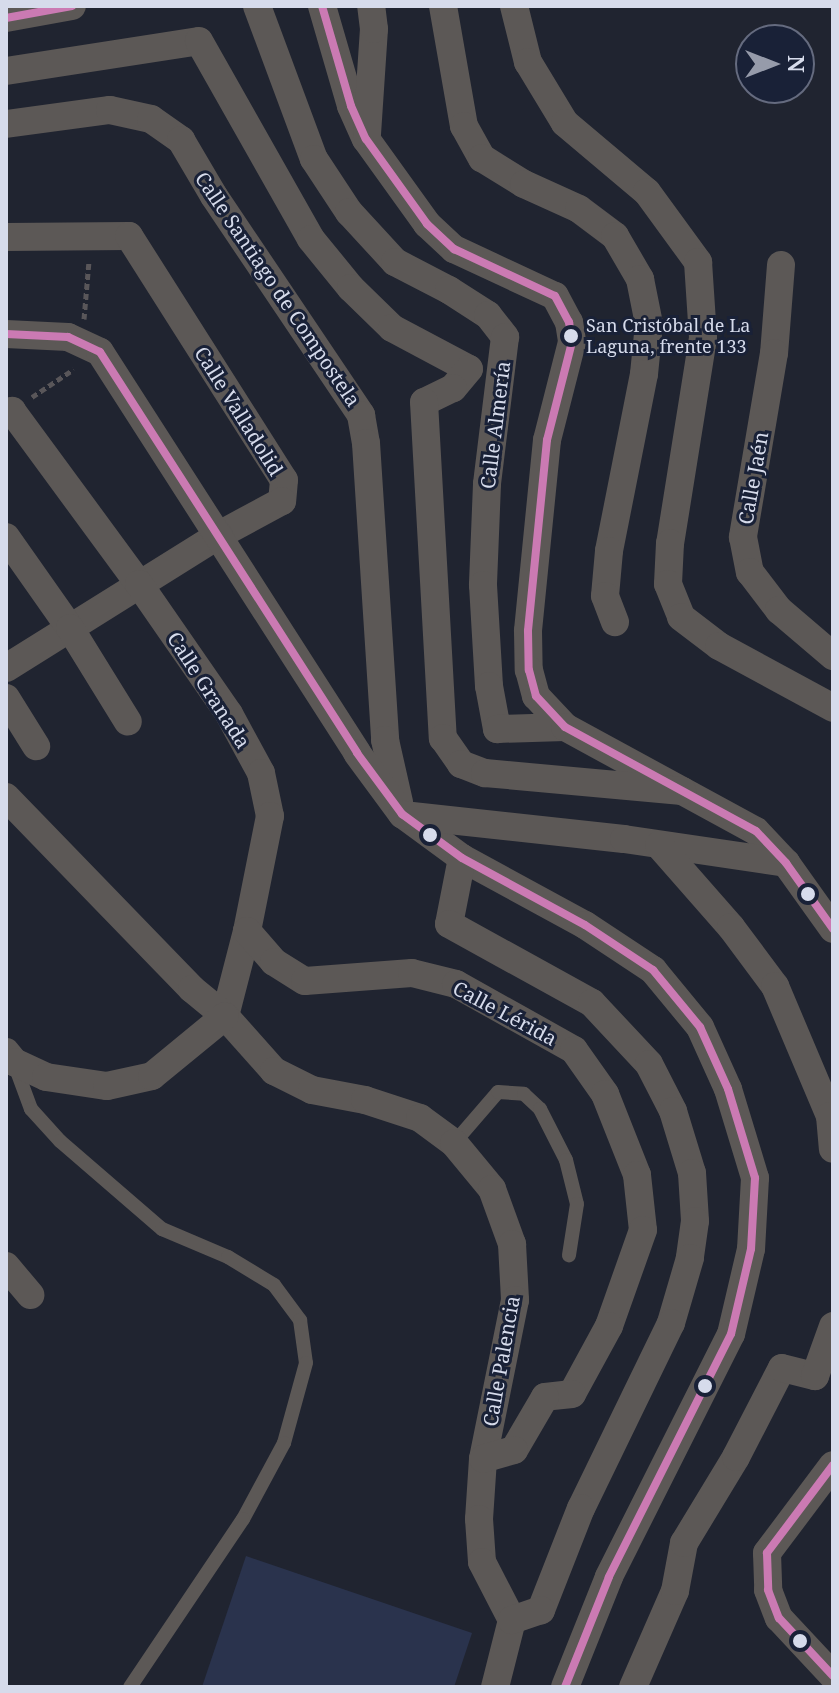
<!DOCTYPE html>
<meta charset="utf-8">
<style>
body{margin:0}
#map{position:relative;width:839px;height:1693px;overflow:hidden;background:#202430;font-family:"Noto Serif",serif}
div>[style]{position:absolute}
.green>*{inset:0;background:#2a334d}
.path>*{height:5px;margin-top:-2.5px;transform-origin:0;background:repeating-linear-gradient(90deg,#595659 0 6px,transparent 0 10px)}
.lane>*{height:14px;margin:-7px;padding:0 7px;transform-origin:7px;border-radius:7px;background:#5c5856}
.street>*{height:28px;margin:-14px;padding:0 14px;transform-origin:14px;border-radius:14px;background:#5c5856}
.bus-1>*{height:8px;margin:-4px;padding:0 4px;transform-origin:4px;border-radius:4px;background:#cb7ab3}
.dots>*{width:22px;height:22px;translate:-50% -50%;box-sizing:border-box;border:4px solid #192137;border-radius:50%}
span{translate:-50% -50%;white-space:nowrap;text-align:center;line-height:1.15;-webkit-text-stroke:6px #192137;paint-order:stroke}
.bus-label{font-size:18px;color:#d6dbeb}
.left{translate:0 -50%;text-align:left}
.street-label{font-size:20px;color:#d6dbeb}
.frame{position:absolute;inset:0;border:8px solid #d6dbeb;pointer-events:none}
.north{position:absolute;left:735px;top:24px;width:80px;height:80px;box-sizing:border-box;background:#192137;border:2px solid #656b7f;border-radius:50%;rotate:90deg;font-size:22px;font-weight:700;line-height:32px;text-align:center;color:#d6dbeb}
.north::after{content:'';display:block;margin:auto;width:28px;height:36px;background:#969baa;clip-path:polygon(50% 0,100% 100%,50% 72%,0 100%)}
</style>
<div id="map">
<div class="green">
<div style="clip-path:polygon(246px 1556px,472px 1633px,454px 1687px,202px 1687px)"></div>
</div>
<div class="path">
<div style="left:84px;top:319px;width:58px;rotate:-85.1deg"></div>
<div style="left:32px;top:397px;width:50px;rotate:-33.7deg"></div>
</div>
<div class="lane">
<div style="left:14px;top:1063px;width:49px;rotate:69.7deg"></div>
<div style="left:31px;top:1109px;width:43px;rotate:47.8deg"></div>
<div style="left:60px;top:1141px;width:135px;rotate:40.8deg"></div>
<div style="left:162px;top:1229px;width:72px;rotate:23deg"></div>
<div style="left:228px;top:1257px;width:54px;rotate:31.3deg"></div>
<div style="left:274px;top:1285px;width:44px;rotate:53.4deg"></div>
<div style="left:300px;top:1320px;width:43px;rotate:82.1deg"></div>
<div style="left:306px;top:1363px;width:83px;rotate:105.4deg"></div>
<div style="left:284px;top:1443px;width:86px;rotate:118.3deg"></div>
<div style="left:243px;top:1519px;width:202px;rotate:123.9deg"></div>
<div style="left:454px;top:1143px;width:67px;rotate:-49.2deg"></div>
<div style="left:498px;top:1092px;width:26px;rotate:4deg"></div>
<div style="left:524px;top:1094px;width:22px;rotate:43deg"></div>
<div style="left:540px;top:1109px;width:57px;rotate:63deg"></div>
<div style="left:566px;top:1160px;width:45px;rotate:76deg"></div>
<div style="left:577px;top:1204px;width:52px;rotate:98.9deg"></div>
</div>
<div class="street">
<div style="left:257px;top:6px;width:163px;rotate:69.6deg"></div>
<div style="left:314px;top:159px;width:64px;rotate:56.6deg"></div>
<div style="left:349px;top:212px;width:68px;rotate:47.4deg"></div>
<div style="left:395px;top:262px;width:61px;rotate:27.4deg"></div>
<div style="left:449px;top:290px;width:46px;rotate:32.7deg"></div>
<div style="left:488px;top:315px;width:28px;rotate:52deg"></div>
<div style="left:505px;top:337px;width:148px;rotate:97deg"></div>
<div style="left:487px;top:484px;width:101px;rotate:92.3deg"></div>
<div style="left:483px;top:585px;width:101px;rotate:86.6deg"></div>
<div style="left:489px;top:686px;width:44px;rotate:79.5deg"></div>
<div style="left:497px;top:729px;width:68px;rotate:-1.7deg"></div>
<div style="left:322px;top:6px;width:104px;rotate:73.8deg"></div>
<div style="left:351px;top:106px;width:36px;rotate:66deg"></div>
<div style="left:366px;top:139px;width:105px;rotate:54.3deg"></div>
<div style="left:427px;top:224px;width:37px;rotate:43deg"></div>
<div style="left:454px;top:249px;width:111px;rotate:25deg"></div>
<div style="left:555px;top:296px;width:30px;rotate:62deg"></div>
<div style="left:569px;top:322px;width:20px;rotate:81deg"></div>
<div style="left:572px;top:342px;width:101px;rotate:104.3deg"></div>
<div style="left:547px;top:440px;width:192px;rotate:95.7deg"></div>
<div style="left:528px;top:631px;width:39px;rotate:89deg"></div>
<div style="left:529px;top:670px;width:27px;rotate:75deg"></div>
<div style="left:536px;top:696px;width:42px;rotate:46.9deg"></div>
<div style="left:565px;top:727px;width:217px;rotate:28.6deg"></div>
<div style="left:756px;top:831px;width:44px;rotate:46.8deg"></div>
<div style="left:786px;top:863px;width:81px;rotate:54.5deg"></div>
<div style="left:443px;top:6px;width:122px;rotate:80.1deg"></div>
<div style="left:464px;top:126px;width:37px;rotate:61deg"></div>
<div style="left:482px;top:158px;width:49px;rotate:31.8deg"></div>
<div style="left:524px;top:184px;width:60px;rotate:24.4deg"></div>
<div style="left:579px;top:209px;width:45px;rotate:36.9deg"></div>
<div style="left:615px;top:236px;width:50px;rotate:59.8deg"></div>
<div style="left:640px;top:279px;width:46px;rotate:78.7deg"></div>
<div style="left:649px;top:324px;width:50px;rotate:95.7deg"></div>
<div style="left:644px;top:374px;width:180px;rotate:101.2deg"></div>
<div style="left:609px;top:551px;width:45px;rotate:95.1deg"></div>
<div style="left:605px;top:596px;width:28px;rotate:69deg"></div>
<div style="left:514px;top:6px;width:58px;rotate:76deg"></div>
<div style="left:528px;top:62px;width:71px;rotate:58.8deg"></div>
<div style="left:565px;top:123px;width:107px;rotate:40.1deg"></div>
<div style="left:647px;top:192px;width:87px;rotate:53.9deg"></div>
<div style="left:698px;top:262px;width:76px;rotate:86.2deg"></div>
<div style="left:703px;top:338px;width:208px;rotate:99.1deg"></div>
<div style="left:670px;top:543px;width:41px;rotate:92.8deg"></div>
<div style="left:668px;top:584px;width:35px;rotate:68deg"></div>
<div style="left:681px;top:617px;width:48px;rotate:37.3deg"></div>
<div style="left:719px;top:646px;width:130px;rotate:28.5deg"></div>
<div style="left:6px;top:18px;width:67px;rotate:-10.3deg"></div>
<div style="left:6px;top:71px;width:195px;rotate:-8.8deg"></div>
<div style="left:199px;top:41px;width:227px;rotate:60.5deg"></div>
<div style="left:311px;top:239px;width:63px;rotate:50.8deg"></div>
<div style="left:351px;top:288px;width:57px;rotate:44.3deg"></div>
<div style="left:392px;top:328px;width:87px;rotate:28deg"></div>
<div style="left:469px;top:369px;width:25px;rotate:130deg"></div>
<div style="left:453px;top:388px;width:32px;rotate:154deg"></div>
<div style="left:424px;top:402px;width:337px;rotate:86.8deg"></div>
<div style="left:443px;top:738px;width:32px;rotate:55deg"></div>
<div style="left:461px;top:764px;width:26px;rotate:21deg"></div>
<div style="left:485px;top:773px;width:198px;rotate:5.2deg"></div>
<div style="left:6px;top:124px;width:105px;rotate:-7.7deg"></div>
<div style="left:110px;top:110px;width:42px;rotate:12.4deg"></div>
<div style="left:151px;top:119px;width:37px;rotate:35deg"></div>
<div style="left:181px;top:140px;width:65px;rotate:59.5deg"></div>
<div style="left:214px;top:196px;width:264px;rotate:56.1deg"></div>
<div style="left:361px;top:415px;width:28px;rotate:80deg"></div>
<div style="left:366px;top:443px;width:298px;rotate:86.3deg"></div>
<div style="left:385px;top:740px;width:64px;rotate:77.3deg"></div>
<div style="left:367px;top:134px;width:105px;rotate:-86.2deg"></div>
<div style="left:374px;top:29px;width:23px;rotate:-97deg"></div>
<div style="left:6px;top:237px;width:123px;rotate:-0.5deg"></div>
<div style="left:129px;top:236px;width:289px;rotate:57.6deg"></div>
<div style="left:284px;top:480px;width:21px;rotate:95deg"></div>
<div style="left:282px;top:501px;width:72px;rotate:151.6deg"></div>
<div style="left:219px;top:535px;width:251px;rotate:148deg"></div>
<div style="left:781px;top:265px;width:88px;rotate:94.5deg"></div>
<div style="left:774px;top:353px;width:187px;rotate:99.6deg"></div>
<div style="left:743px;top:537px;width:36px;rotate:79deg"></div>
<div style="left:750px;top:572px;width:48px;rotate:52.7deg"></div>
<div style="left:779px;top:610px;width:71px;rotate:40.4deg"></div>
<div style="left:6px;top:334px;width:62px;rotate:2.8deg"></div>
<div style="left:68px;top:337px;width:35px;rotate:25deg"></div>
<div style="left:100px;top:352px;width:476px;rotate:57.3deg"></div>
<div style="left:357px;top:753px;width:76px;rotate:53.6deg"></div>
<div style="left:402px;top:814px;width:74px;rotate:36.3deg"></div>
<div style="left:462px;top:858px;width:140px;rotate:28.6deg"></div>
<div style="left:585px;top:925px;width:82px;rotate:33.5deg"></div>
<div style="left:653px;top:970px;width:74px;rotate:50.5deg"></div>
<div style="left:700px;top:1027px;width:68px;rotate:65.7deg"></div>
<div style="left:728px;top:1089px;width:93px;rotate:73.1deg"></div>
<div style="left:755px;top:1178px;width:71px;rotate:93.2deg"></div>
<div style="left:751px;top:1249px;width:87px;rotate:103.2deg"></div>
<div style="left:731px;top:1334px;width:272px;rotate:116.7deg"></div>
<div style="left:609px;top:1577px;width:118px;rotate:111.8deg"></div>
<div style="left:6px;top:414px;width:7px;rotate:-27deg"></div>
<div style="left:12px;top:411px;width:215px;rotate:53.7deg"></div>
<div style="left:139px;top:584px;width:158px;rotate:55.3deg"></div>
<div style="left:229px;top:714px;width:67px;rotate:61.5deg"></div>
<div style="left:261px;top:773px;width:44px;rotate:78.2deg"></div>
<div style="left:270px;top:816px;width:117px;rotate:101.3deg"></div>
<div style="left:247px;top:931px;width:88px;rotate:104.5deg"></div>
<div style="left:6px;top:537px;width:111px;rotate:54.9deg"></div>
<div style="left:70px;top:628px;width:110px;rotate:58.3deg"></div>
<div style="left:6px;top:698px;width:57px;rotate:58deg"></div>
<div style="left:6px;top:797px;width:267px;rotate:45.9deg"></div>
<div style="left:192px;top:989px;width:43px;rotate:39.3deg"></div>
<div style="left:225px;top:1016px;width:74px;rotate:48.3deg"></div>
<div style="left:274px;top:1071px;width:42px;rotate:26.6deg"></div>
<div style="left:312px;top:1090px;width:54px;rotate:10.7deg"></div>
<div style="left:365px;top:1100px;width:58px;rotate:18.1deg"></div>
<div style="left:420px;top:1118px;width:42px;rotate:36.3deg"></div>
<div style="left:454px;top:1143px;width:60px;rotate:50.4deg"></div>
<div style="left:492px;top:1189px;width:59px;rotate:70deg"></div>
<div style="left:512px;top:1244px;width:56px;rotate:86.9deg"></div>
<div style="left:515px;top:1300px;width:162px;rotate:101.4deg"></div>
<div style="left:483px;top:1459px;width:60px;rotate:93.8deg"></div>
<div style="left:479px;top:1519px;width:43px;rotate:86deg"></div>
<div style="left:482px;top:1562px;width:65px;rotate:62.7deg"></div>
<div style="left:512px;top:1620px;width:69px;rotate:104.2deg"></div>
<div style="left:403px;top:815px;width:222px;rotate:6.2deg"></div>
<div style="left:624px;top:839px;width:164px;rotate:8.4deg"></div>
<div style="left:659px;top:845px;width:109px;rotate:48.7deg"></div>
<div style="left:731px;top:927px;width:74px;rotate:53.3deg"></div>
<div style="left:775px;top:986px;width:141px;rotate:67.1deg"></div>
<div style="left:830px;top:1116px;width:33px;rotate:85deg"></div>
<div style="left:462px;top:858px;width:67px;rotate:101.1deg"></div>
<div style="left:449px;top:924px;width:163px;rotate:28.9deg"></div>
<div style="left:592px;top:1003px;width:83px;rotate:46.9deg"></div>
<div style="left:649px;top:1064px;width:53px;rotate:62.9deg"></div>
<div style="left:673px;top:1111px;width:65px;rotate:73deg"></div>
<div style="left:692px;top:1173px;width:48px;rotate:86.4deg"></div>
<div style="left:695px;top:1221px;width:37px;rotate:98deg"></div>
<div style="left:690px;top:1258px;width:68px;rotate:106.3deg"></div>
<div style="left:671px;top:1323px;width:206px;rotate:115.9deg"></div>
<div style="left:581px;top:1508px;width:110px;rotate:111.4deg"></div>
<div style="left:541px;top:1610px;width:31px;rotate:161deg"></div>
<div style="left:247px;top:931px;width:41px;rotate:48.9deg"></div>
<div style="left:274px;top:962px;width:36px;rotate:32deg"></div>
<div style="left:305px;top:981px;width:107px;rotate:-4.3deg"></div>
<div style="left:412px;top:973px;width:45px;rotate:14deg"></div>
<div style="left:456px;top:984px;width:135px;rotate:29.2deg"></div>
<div style="left:574px;top:1050px;width:54px;rotate:54.8deg"></div>
<div style="left:605px;top:1094px;width:87px;rotate:68.4deg"></div>
<div style="left:637px;top:1175px;width:55px;rotate:83.8deg"></div>
<div style="left:643px;top:1230px;width:102px;rotate:109.5deg"></div>
<div style="left:609px;top:1326px;width:77px;rotate:118.6deg"></div>
<div style="left:572px;top:1394px;width:27px;rotate:174deg"></div>
<div style="left:545px;top:1397px;width:61px;rotate:120.3deg"></div>
<div style="left:514px;top:1450px;width:32px;rotate:164deg"></div>
<div style="left:6px;top:1052px;width:13px;rotate:51deg"></div>
<div style="left:14px;top:1062px;width:35px;rotate:25deg"></div>
<div style="left:46px;top:1077px;width:62px;rotate:8.4deg"></div>
<div style="left:107px;top:1086px;width:46px;rotate:-12.5deg"></div>
<div style="left:152px;top:1076px;width:94px;rotate:-39.4deg"></div>
<div style="left:6px;top:1266px;width:38px;rotate:50deg"></div>
<div style="left:833px;top:1465px;width:110px;rotate:126.9deg"></div>
<div style="left:767px;top:1553px;width:37px;rotate:88deg"></div>
<div style="left:768px;top:1590px;width:30px;rotate:69deg"></div>
<div style="left:779px;top:1618px;width:79px;rotate:47deg"></div>
<div style="left:633px;top:1687px;width:105px;rotate:-66.4deg"></div>
<div style="left:675px;top:1591px;width:49px;rotate:-79.4deg"></div>
<div style="left:684px;top:1543px;width:100px;rotate:-58.8deg"></div>
<div style="left:736px;top:1457px;width:100px;rotate:-62.7deg"></div>
<div style="left:782px;top:1368px;width:34px;rotate:14deg"></div>
<div style="left:815px;top:1376px;width:53px;rotate:-70.2deg"></div>
</div>
<div class="bus-1">
<div style="left:322px;top:6px;width:104px;rotate:73.8deg"></div>
<div style="left:351px;top:106px;width:36px;rotate:66deg"></div>
<div style="left:366px;top:139px;width:105px;rotate:54.3deg"></div>
<div style="left:427px;top:224px;width:37px;rotate:43deg"></div>
<div style="left:454px;top:249px;width:111px;rotate:25deg"></div>
<div style="left:555px;top:296px;width:30px;rotate:62deg"></div>
<div style="left:569px;top:322px;width:20px;rotate:81deg"></div>
<div style="left:572px;top:342px;width:101px;rotate:104.3deg"></div>
<div style="left:547px;top:440px;width:192px;rotate:95.7deg"></div>
<div style="left:528px;top:631px;width:39px;rotate:89deg"></div>
<div style="left:529px;top:670px;width:27px;rotate:75deg"></div>
<div style="left:536px;top:696px;width:42px;rotate:46.9deg"></div>
<div style="left:565px;top:727px;width:217px;rotate:28.6deg"></div>
<div style="left:756px;top:831px;width:44px;rotate:46.8deg"></div>
<div style="left:786px;top:863px;width:81px;rotate:54.5deg"></div>
<div style="left:6px;top:18px;width:67px;rotate:-10.3deg"></div>
<div style="left:6px;top:334px;width:62px;rotate:2.8deg"></div>
<div style="left:68px;top:337px;width:35px;rotate:25deg"></div>
<div style="left:100px;top:352px;width:476px;rotate:57.3deg"></div>
<div style="left:357px;top:753px;width:76px;rotate:53.6deg"></div>
<div style="left:402px;top:814px;width:74px;rotate:36.3deg"></div>
<div style="left:462px;top:858px;width:140px;rotate:28.6deg"></div>
<div style="left:585px;top:925px;width:82px;rotate:33.5deg"></div>
<div style="left:653px;top:970px;width:74px;rotate:50.5deg"></div>
<div style="left:700px;top:1027px;width:68px;rotate:65.7deg"></div>
<div style="left:728px;top:1089px;width:93px;rotate:73.1deg"></div>
<div style="left:755px;top:1178px;width:71px;rotate:93.2deg"></div>
<div style="left:751px;top:1249px;width:87px;rotate:103.2deg"></div>
<div style="left:731px;top:1334px;width:272px;rotate:116.7deg"></div>
<div style="left:609px;top:1577px;width:118px;rotate:111.8deg"></div>
<div style="left:833px;top:1465px;width:110px;rotate:126.9deg"></div>
<div style="left:767px;top:1553px;width:37px;rotate:88deg"></div>
<div style="left:768px;top:1590px;width:30px;rotate:69deg"></div>
<div style="left:779px;top:1618px;width:79px;rotate:47deg"></div>
</div>
<div class="dots">
<div style="left:571px;top:336px;background:#d6dbeb"></div>
<div style="left:430px;top:835px;background:#d6dbeb"></div>
<div style="left:808px;top:894px;background:#d6dbeb"></div>
<div style="left:705px;top:1386px;background:#d6dbeb"></div>
<div style="left:800px;top:1641px;background:#d6dbeb"></div>
</div>
<div class="bus-label">
<span class="left" style="left:586px;top:336px">San Cristóbal de La<br>Laguna, frente 133</span>
</div>
<div class="street-label">
<span style="left:278px;top:289px;rotate:56deg">Calle Santiago de Compostela</span>
<span style="left:239px;top:411px;rotate:58deg">Calle Valladolid</span>
<span style="left:495px;top:425px;rotate:-83deg">Calle Almería</span>
<span style="left:753px;top:478px;rotate:-80deg">Calle Jaén</span>
<span style="left:209px;top:690px;rotate:57deg">Calle Granada</span>
<span style="left:505px;top:1013px;rotate:28deg">Calle Lérida</span>
<span style="left:501px;top:1361px;rotate:-80deg">Calle Palencia</span>
</div>
<div class="frame"></div>
<div class="north">N</div>
</div>
